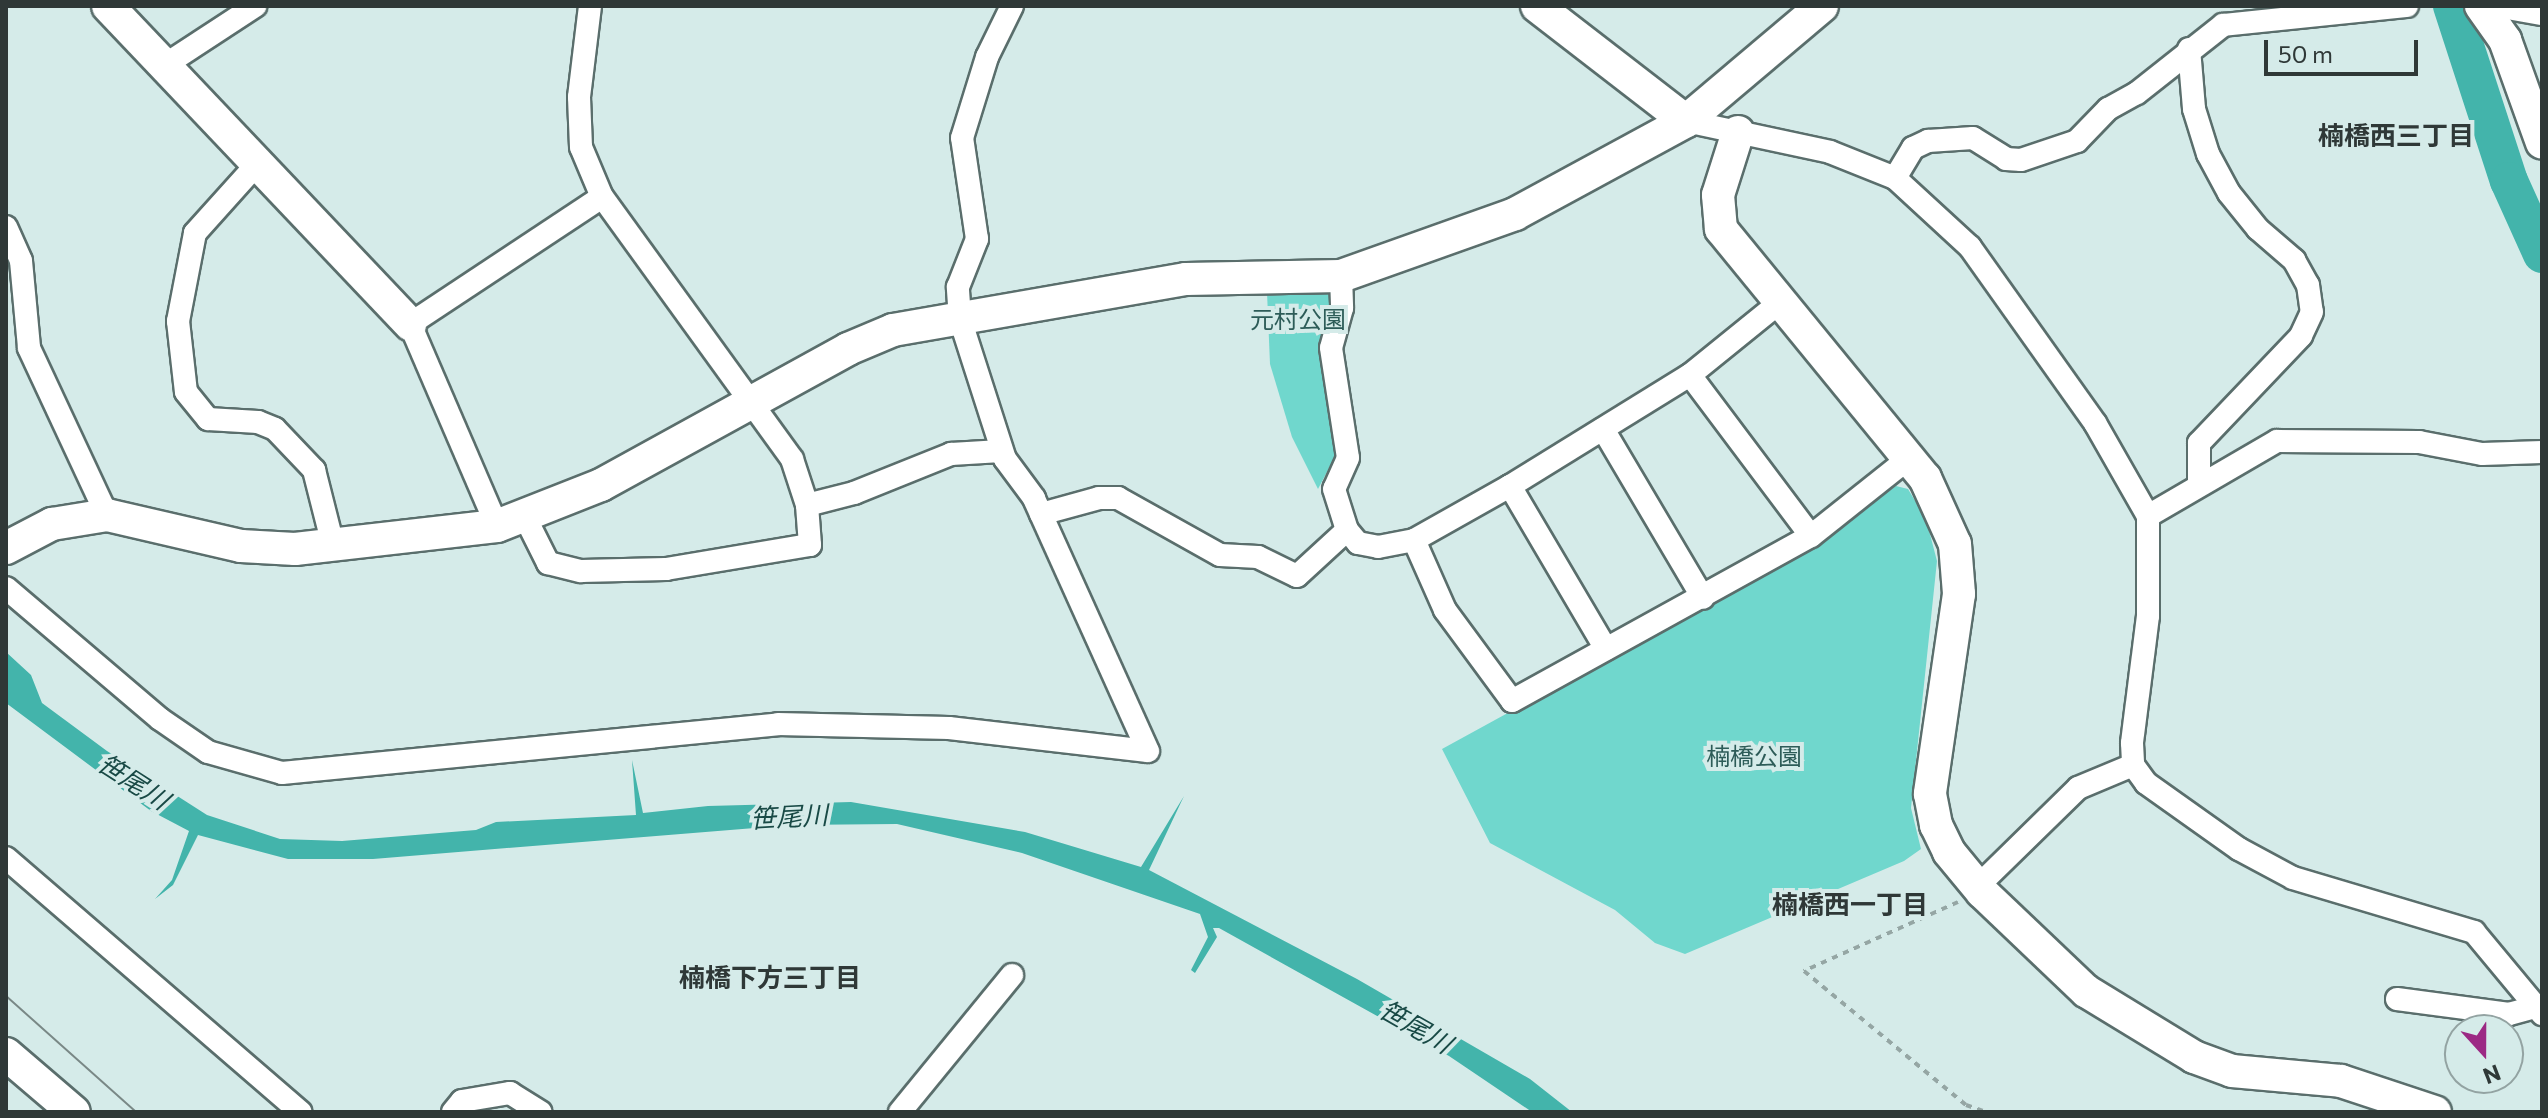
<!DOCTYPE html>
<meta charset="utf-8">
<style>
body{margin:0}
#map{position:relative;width:2548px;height:1118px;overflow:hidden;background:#d5ebe9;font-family:Commissioner,"Noto Sans JP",sans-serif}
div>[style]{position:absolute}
.green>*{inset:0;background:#70d7cd}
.water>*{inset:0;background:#43b4ab}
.river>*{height:38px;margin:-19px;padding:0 19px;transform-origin:19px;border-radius:19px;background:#43b4ab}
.path>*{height:4px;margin-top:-2px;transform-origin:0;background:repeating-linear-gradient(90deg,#95a6a4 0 6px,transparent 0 12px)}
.roads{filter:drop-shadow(2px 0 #5a6e6c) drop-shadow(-2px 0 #5a6e6c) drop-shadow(0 2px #5a6e6c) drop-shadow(0 -2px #5a6e6c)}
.street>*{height:22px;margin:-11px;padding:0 11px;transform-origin:11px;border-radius:11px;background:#fff}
.secondary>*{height:32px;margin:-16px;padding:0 16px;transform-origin:16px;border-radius:16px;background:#fff}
.tram>*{height:2px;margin:-1px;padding:0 1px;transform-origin:1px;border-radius:1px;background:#798886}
span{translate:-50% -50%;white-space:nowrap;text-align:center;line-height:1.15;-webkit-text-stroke:8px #d5ebe9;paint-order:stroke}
.park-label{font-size:24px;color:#2d5c58}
.neighbourhood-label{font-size:26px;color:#2f3837;font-weight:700}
.water-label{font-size:26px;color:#194a46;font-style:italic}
.frame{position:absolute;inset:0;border:8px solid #2f3837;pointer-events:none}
.north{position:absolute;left:2444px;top:1014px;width:80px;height:80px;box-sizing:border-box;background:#d5ebe9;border:2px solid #93a3a2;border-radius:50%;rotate:159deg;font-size:22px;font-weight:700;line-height:32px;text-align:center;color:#2f3837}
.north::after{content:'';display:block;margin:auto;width:28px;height:36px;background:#9c2984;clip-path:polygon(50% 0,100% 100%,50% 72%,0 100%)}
.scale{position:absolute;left:2264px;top:40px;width:154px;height:36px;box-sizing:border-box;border:4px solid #2f3837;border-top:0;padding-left:10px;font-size:24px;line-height:28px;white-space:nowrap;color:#2f3837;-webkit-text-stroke:6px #d5ebe9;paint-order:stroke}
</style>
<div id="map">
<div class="green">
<div style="clip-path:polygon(1329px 286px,1339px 449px,1318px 489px,1292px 437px,1270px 364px,1267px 292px)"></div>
<div style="clip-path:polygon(1896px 486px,1908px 489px,1926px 519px,1937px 561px,1911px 808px,1921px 849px,1904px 861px,1685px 954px,1655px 943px,1615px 910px,1490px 843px,1442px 749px,1815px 545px)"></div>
</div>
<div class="water">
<div style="clip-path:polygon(6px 652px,31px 675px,42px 703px,107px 751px,207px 815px,280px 839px,342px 841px,476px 830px,496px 822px,636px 815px,632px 760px,643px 813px,708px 806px,851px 802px,1025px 832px,1141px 867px,1184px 796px,1149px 870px,1357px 979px,1530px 1079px,1572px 1112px,1532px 1112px,1449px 1056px,1219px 928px,1213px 928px,1217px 937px,1195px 973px,1191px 970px,1208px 937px,1200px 914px,1022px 853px,897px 824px,791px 825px,373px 859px,288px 859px,198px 835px,173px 885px,155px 899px,172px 880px,189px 831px,151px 811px,6px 703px)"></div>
</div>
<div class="river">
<div style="left:2452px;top:6px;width:184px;rotate:72deg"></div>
<div style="left:2509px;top:181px;width:80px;rotate:65.7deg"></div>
</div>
<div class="path">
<div style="left:1958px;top:902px;width:169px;rotate:155.9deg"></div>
<div style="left:1804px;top:971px;width:210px;rotate:39.6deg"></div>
<div style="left:1966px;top:1105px;width:21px;rotate:19deg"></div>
</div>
<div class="roads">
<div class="street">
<div style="left:2496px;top:6px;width:47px;rotate:9.9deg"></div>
<div style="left:2189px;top:49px;width:60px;rotate:85.2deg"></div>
<div style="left:2194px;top:109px;width:47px;rotate:72.7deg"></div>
<div style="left:2208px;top:154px;width:44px;rotate:61.7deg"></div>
<div style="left:2229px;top:193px;width:46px;rotate:51.1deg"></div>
<div style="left:2258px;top:229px;width:48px;rotate:40.7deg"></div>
<div style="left:2294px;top:260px;width:29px;rotate:61deg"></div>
<div style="left:2308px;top:285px;width:27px;rotate:82deg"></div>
<div style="left:2312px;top:312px;width:26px;rotate:115deg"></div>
<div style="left:2301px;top:336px;width:148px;rotate:133.6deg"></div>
<div style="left:2199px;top:443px;width:39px;rotate:90deg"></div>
<div style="left:165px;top:65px;width:108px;rotate:-33.2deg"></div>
<div style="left:1686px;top:121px;width:147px;rotate:12.1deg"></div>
<div style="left:1830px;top:152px;width:70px;rotate:21.8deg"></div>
<div style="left:1895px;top:178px;width:102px;rotate:42.6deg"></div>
<div style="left:1970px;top:247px;width:216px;rotate:54.6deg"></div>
<div style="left:2095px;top:423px;width:107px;rotate:60.3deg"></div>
<div style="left:2148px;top:516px;width:100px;rotate:90deg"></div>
<div style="left:2148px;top:616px;width:128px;rotate:97.2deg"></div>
<div style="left:2132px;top:743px;width:22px;rotate:87deg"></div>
<div style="left:2133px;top:765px;width:22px;rotate:54deg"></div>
<div style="left:2146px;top:783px;width:114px;rotate:35.4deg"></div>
<div style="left:2239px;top:849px;width:61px;rotate:28.2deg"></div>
<div style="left:2293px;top:878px;width:189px;rotate:16.6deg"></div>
<div style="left:2474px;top:932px;width:107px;rotate:50.3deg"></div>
<div style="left:257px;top:164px;width:93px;rotate:131.9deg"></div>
<div style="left:195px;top:233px;width:90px;rotate:100.9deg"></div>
<div style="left:178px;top:321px;width:71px;rotate:83.6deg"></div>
<div style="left:186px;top:392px;width:35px;rotate:51deg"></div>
<div style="left:208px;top:419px;width:50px;rotate:3.4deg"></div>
<div style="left:258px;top:422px;width:18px;rotate:22deg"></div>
<div style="left:275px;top:429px;width:57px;rotate:46.4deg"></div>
<div style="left:314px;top:470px;width:77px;rotate:75.8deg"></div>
<div style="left:1895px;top:178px;width:35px;rotate:-59deg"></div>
<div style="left:1913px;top:148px;width:17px;rotate:-25deg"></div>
<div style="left:1928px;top:141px;width:45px;rotate:-3.8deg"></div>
<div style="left:1973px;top:138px;width:39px;rotate:32deg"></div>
<div style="left:2006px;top:159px;width:15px;rotate:4deg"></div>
<div style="left:2021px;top:160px;width:59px;rotate:-18.7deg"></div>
<div style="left:2077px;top:141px;width:45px;rotate:-45.9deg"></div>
<div style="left:2108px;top:109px;width:33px;rotate:-29deg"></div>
<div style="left:2137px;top:93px;width:110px;rotate:-38.3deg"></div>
<div style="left:2223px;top:25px;width:185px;rotate:-5.9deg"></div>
<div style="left:6px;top:227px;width:37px;rotate:66deg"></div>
<div style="left:21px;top:261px;width:87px;rotate:84.7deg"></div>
<div style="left:29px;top:348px;width:184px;rotate:65deg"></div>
<div style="left:1341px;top:276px;width:32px;rotate:88deg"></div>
<div style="left:1342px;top:308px;width:41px;rotate:105.4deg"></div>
<div style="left:1331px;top:348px;width:111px;rotate:81.2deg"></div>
<div style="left:1348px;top:458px;width:34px;rotate:114deg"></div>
<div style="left:1334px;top:489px;width:43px;rotate:72.4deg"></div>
<div style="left:1347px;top:530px;width:17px;rotate:50deg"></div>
<div style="left:1358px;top:543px;width:20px;rotate:11deg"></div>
<div style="left:1378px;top:547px;width:37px;rotate:-11deg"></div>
<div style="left:1414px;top:540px;width:110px;rotate:-29.4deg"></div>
<div style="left:1510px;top:486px;width:211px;rotate:-31.7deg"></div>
<div style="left:1690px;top:375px;width:116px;rotate:-39deg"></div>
<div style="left:1690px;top:375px;width:201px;rotate:53.1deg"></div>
<div style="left:1603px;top:429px;width:196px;rotate:59.4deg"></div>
<div style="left:1510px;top:486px;width:189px;rotate:59.5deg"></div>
<div style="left:807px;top:505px;width:49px;rotate:-14.3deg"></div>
<div style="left:854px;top:493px;width:105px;rotate:-21.9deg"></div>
<div style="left:951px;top:454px;width:50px;rotate:-3.4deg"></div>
<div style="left:1041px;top:514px;width:60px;rotate:-15.4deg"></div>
<div style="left:1099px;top:498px;width:19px"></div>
<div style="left:1118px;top:498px;width:117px;rotate:29.2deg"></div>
<div style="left:1220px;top:555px;width:38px;rotate:3deg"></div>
<div style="left:1258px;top:557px;width:43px;rotate:26deg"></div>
<div style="left:1297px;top:576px;width:68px;rotate:-42.6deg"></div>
<div style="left:524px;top:515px;width:54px;rotate:63.4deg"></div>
<div style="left:548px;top:563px;width:34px;rotate:14deg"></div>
<div style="left:581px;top:571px;width:85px;rotate:-1.3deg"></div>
<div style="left:666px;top:569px;width:146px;rotate:-9.5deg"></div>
<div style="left:810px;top:545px;width:40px;rotate:-94.3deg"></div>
<div style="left:807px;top:505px;width:48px;rotate:-108.1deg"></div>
<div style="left:792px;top:459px;width:324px;rotate:-125.9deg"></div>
<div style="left:602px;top:197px;width:54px;rotate:-112.8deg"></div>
<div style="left:581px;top:147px;width:50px;rotate:-92.3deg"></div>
<div style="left:579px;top:97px;width:92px;rotate:-83.1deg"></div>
<div style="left:2148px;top:516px;width:149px;rotate:-30.2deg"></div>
<div style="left:2277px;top:441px;width:142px;rotate:0.4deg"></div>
<div style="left:2419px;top:442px;width:64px;rotate:10.8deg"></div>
<div style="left:2482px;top:454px;width:60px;rotate:-1.9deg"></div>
<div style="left:497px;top:526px;width:220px;rotate:-113.3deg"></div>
<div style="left:410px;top:324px;width:230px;rotate:-33.5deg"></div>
<div style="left:1414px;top:540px;width:77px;rotate:66.1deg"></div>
<div style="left:1445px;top:610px;width:113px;rotate:53.6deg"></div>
<div style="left:1512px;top:701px;width:342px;rotate:-28.9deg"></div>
<div style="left:1811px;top:536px;width:125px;rotate:-38.5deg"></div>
<div style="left:6px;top:588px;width:202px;rotate:40.4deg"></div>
<div style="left:160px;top:719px;width:58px;rotate:34.5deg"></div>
<div style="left:208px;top:752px;width:77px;rotate:15.8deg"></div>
<div style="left:282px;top:773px;width:498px;rotate:-5.6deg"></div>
<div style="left:778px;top:724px;width:171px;rotate:1.3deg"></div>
<div style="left:949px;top:728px;width:200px;rotate:6.6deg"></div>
<div style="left:1148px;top:751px;width:277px;rotate:-114.3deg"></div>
<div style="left:1034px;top:498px;width:49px;rotate:-126.6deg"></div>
<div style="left:1005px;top:459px;width:147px;rotate:-107.8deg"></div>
<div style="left:960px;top:319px;width:32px;rotate:-94deg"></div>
<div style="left:958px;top:287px;width:52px;rotate:-68.4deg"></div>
<div style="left:977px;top:239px;width:102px;rotate:-98.4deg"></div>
<div style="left:962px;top:138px;width:85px;rotate:-72.8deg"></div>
<div style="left:987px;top:57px;width:57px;rotate:-63.9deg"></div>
<div style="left:6px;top:858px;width:389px;rotate:40.8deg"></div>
<div style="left:1978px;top:886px;width:140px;rotate:-44.4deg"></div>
<div style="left:2078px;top:788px;width:60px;rotate:-22.7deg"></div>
<div style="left:2397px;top:999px;width:113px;rotate:7.6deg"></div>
<div style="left:2509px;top:1014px;width:34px;rotate:-15deg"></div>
<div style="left:453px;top:1112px;width:14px;rotate:-51deg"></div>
<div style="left:462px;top:1101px;width:49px;rotate:-9.5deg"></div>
<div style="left:510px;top:1093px;width:36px;rotate:32deg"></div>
<div style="left:900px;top:1112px;width:177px;rotate:-50.7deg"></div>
</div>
<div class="secondary">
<div style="left:108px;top:6px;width:439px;rotate:46.5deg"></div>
<div style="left:1537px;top:6px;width:188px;rotate:37.7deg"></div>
<div style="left:2481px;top:6px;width:42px;rotate:54.8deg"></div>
<div style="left:2505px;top:40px;width:109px;rotate:70.2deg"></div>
<div style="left:1738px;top:132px;width:66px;rotate:107.6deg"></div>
<div style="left:1718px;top:195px;width:34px;rotate:85deg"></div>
<div style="left:1721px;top:229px;width:322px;rotate:50.7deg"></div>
<div style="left:1925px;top:478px;width:72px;rotate:65.6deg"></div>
<div style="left:1955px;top:544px;width:50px;rotate:85.4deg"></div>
<div style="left:1959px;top:594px;width:202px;rotate:98.3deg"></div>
<div style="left:1930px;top:794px;width:32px;rotate:79deg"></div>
<div style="left:1936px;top:825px;width:30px;rotate:64deg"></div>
<div style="left:1949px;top:852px;width:52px;rotate:50.5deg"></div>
<div style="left:1982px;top:892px;width:144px;rotate:43.6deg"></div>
<div style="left:2086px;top:991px;width:127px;rotate:31.4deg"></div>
<div style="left:2194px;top:1057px;width:40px;rotate:20.2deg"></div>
<div style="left:2232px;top:1071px;width:109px;rotate:5.2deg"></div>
<div style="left:2341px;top:1081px;width:99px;rotate:18.3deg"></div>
<div style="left:6px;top:548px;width:52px;rotate:-27.6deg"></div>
<div style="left:52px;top:524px;width:56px;rotate:-9.3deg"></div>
<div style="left:107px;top:515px;width:138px;rotate:13deg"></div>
<div style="left:241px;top:546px;width:54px;rotate:3.2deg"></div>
<div style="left:295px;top:549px;width:203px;rotate:-6.5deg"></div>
<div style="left:497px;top:526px;width:112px;rotate:-21.5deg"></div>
<div style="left:601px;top:485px;width:282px;rotate:-28.8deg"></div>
<div style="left:848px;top:349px;width:49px;rotate:-22.9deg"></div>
<div style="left:893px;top:330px;width:297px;rotate:-9.9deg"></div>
<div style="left:1186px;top:279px;width:155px;rotate:-1.1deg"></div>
<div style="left:1341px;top:276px;width:185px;rotate:-19.6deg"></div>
<div style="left:1515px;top:214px;width:195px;rotate:-28.5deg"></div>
<div style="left:1686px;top:121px;width:178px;rotate:-40.2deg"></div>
<div style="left:6px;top:1054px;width:89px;rotate:40.5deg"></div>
</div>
</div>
<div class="tram">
<div style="left:6px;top:996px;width:174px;rotate:41.7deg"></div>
</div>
<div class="park-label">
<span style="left:1298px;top:319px">元村公園</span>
<span style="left:1754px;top:756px">楠橋公園</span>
</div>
<div class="neighbourhood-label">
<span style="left:2396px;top:135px">楠橋西三丁目</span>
<span style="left:1850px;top:904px">楠橋西一丁目</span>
<span style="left:770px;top:977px">楠橋下方三丁目</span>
</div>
<div class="water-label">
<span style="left:134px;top:781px;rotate:33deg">笹尾川</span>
<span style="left:789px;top:816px;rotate:-3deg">笹尾川</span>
<span style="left:1416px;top:1026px;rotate:30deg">笹尾川</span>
</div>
<div class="frame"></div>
<div class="north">N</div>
<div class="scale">50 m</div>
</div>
